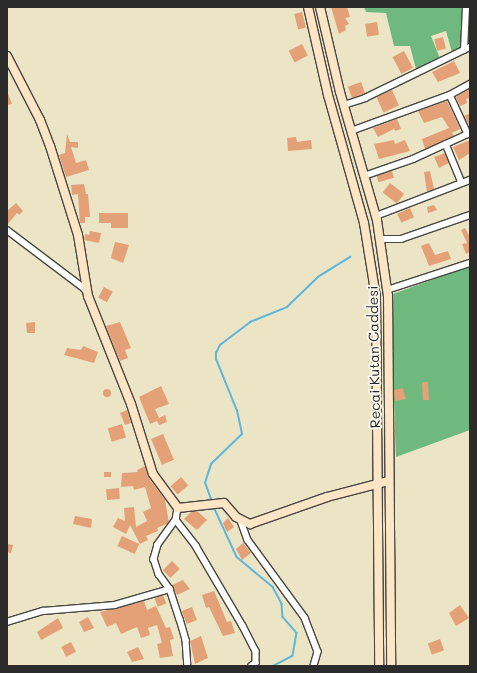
<!DOCTYPE html>
<style>
body{margin:0}
#map{position:relative;width:477px;height:673px;overflow:hidden;background:#ebe5c6;font-family:Mali,sans-serif}
div>[style]{position:absolute}
.forest>*{inset:0;background:#6fb87e}
.stream>*{height:1.5px;margin:-0.75px;padding:0 0.75px;transform-origin:0.75px;border-radius:0.75px;background:#5eb6db}
.building>*{inset:0;background:#e4a177;transform-origin:0 0}
.round{border-radius:50%}
.roads{filter:drop-shadow(1px 0 #484742) drop-shadow(-1px 0 #484742) drop-shadow(0 1px #484742) drop-shadow(0 -1px #484742)}
.street>*{height:5.5px;margin:-2.75px;padding:0 2.75px;transform-origin:2.75px;border-radius:2.75px;background:#fff}
.secondary>*{height:8px;margin:-4px;padding:0 4px;transform-origin:4px;border-radius:4px;background:#fde5c5}
span{translate:-50% -50%;white-space:nowrap;text-align:center;line-height:1.15;-webkit-text-stroke:4px #fbf7ec;paint-order:stroke}
.street-label{font-size:14px;color:#2b2b2b}
.frame{position:absolute;inset:0;border:8px solid #2b2b2b;pointer-events:none}
</style>
<div id="map">
<div class="forest">
<div style="clip-path:polygon(364px 7px,470px 7px,470px 48px,453px 56px,446px 31px,431px 36px,441px 61px,417px 73px,410px 46px,394px 46px,386px 13px,366px 12px)"></div>
<div style="clip-path:polygon(470px 266px,470px 430px,396px 457px,390px 295px)"></div>
</div>
<div class="stream">
<div style="left:212px;top:502px;width:20px;rotate:-110deg"></div>
<div style="left:205px;top:483px;width:20px;rotate:-72deg"></div>
<div style="left:211px;top:464px;width:43px;rotate:-44.1deg"></div>
<div style="left:242px;top:434px;width:24px;rotate:-102deg"></div>
<div style="left:237px;top:411px;width:56px;rotate:-112deg"></div>
<div style="left:216px;top:359px;width:6px;rotate:-90deg"></div>
<div style="left:216px;top:353px;width:9px;rotate:-63deg"></div>
<div style="left:220px;top:345px;width:38px;rotate:-37deg"></div>
<div style="left:250px;top:322px;width:40px;rotate:-22deg"></div>
<div style="left:287px;top:307px;width:43px;rotate:-44.1deg"></div>
<div style="left:318px;top:277px;width:38px;rotate:-32deg"></div>
<div style="left:214px;top:507px;width:55px;rotate:65.3deg"></div>
<div style="left:237px;top:557px;width:47px;rotate:39.8deg"></div>
<div style="left:273px;top:587px;width:19px;rotate:62deg"></div>
<div style="left:282px;top:604px;width:13px;rotate:86deg"></div>
<div style="left:283px;top:617px;width:21px;rotate:49deg"></div>
<div style="left:297px;top:633px;width:23px;rotate:100deg"></div>
<div style="left:293px;top:656px;width:21px;rotate:152deg"></div>
</div>
<div class="building">
<div style="clip-path:polygon(331px 7px,347px 7px,350px 17px,345px 18px,349px 24px,345px 26px,346px 30px,339px 34px)"></div>
<div style="left:302px;top:12px;width:16px;height:8px;rotate:76deg"></div>
<div style="left:377px;top:22px;width:13px;height:12px;rotate:81deg"></div>
<div style="left:443px;top:37px;width:12px;height:9px;rotate:76deg"></div>
<div style="left:302px;top:44px;width:13px;height:15px;rotate:63deg"></div>
<div style="left:404px;top:51px;width:19px;height:13px;rotate:62deg"></div>
<div style="clip-path:polygon(454px 61px,460px 73px,438px 82px,432px 72px)"></div>
<div style="left:361px;top:82px;width:12px;height:14px;rotate:70deg"></div>
<div style="clip-path:polygon(470px 89px,470px 98px,466px 99px,467px 103px,460px 106px,456px 97px)"></div>
<div style="left:392px;top:90px;width:17px;height:17px;rotate:66deg"></div>
<div style="clip-path:polygon(7px 91px,12px 104px,7px 105px)"></div>
<div style="clip-path:polygon(447px 101px,460px 129px,452px 133px,454px 136px,425px 149px,422px 139px,449px 128px,442px 117px,424px 123px,418px 111px)"></div>
<div style="clip-path:polygon(470px 113px,470px 124px,469px 125px,464px 116px)"></div>
<div style="clip-path:polygon(397px 119px,401px 129px,395px 131px,394px 129px,378px 137px,373px 128px)"></div>
<div style="clip-path:polygon(67px 134px,70px 142px,78px 142px,78px 148px,71px 147px,76px 163px,86px 160px,89px 170px,66px 177px,59px 155px,65px 153px)"></div>
<div style="clip-path:polygon(296px 137px,297px 142px,311px 140px,312px 149px,288px 151px,287px 138px)"></div>
<div style="clip-path:polygon(394px 140px,395px 144px,405px 140px,410px 151px,379px 159px,374px 144px)"></div>
<div style="clip-path:polygon(470px 140px,470px 153px,459px 160px,453px 147px)"></div>
<div style="clip-path:polygon(445px 153px,449px 163px,439px 168px,434px 157px)"></div>
<div style="left:392px;top:171px;width:7px;height:16px;rotate:74deg"></div>
<div style="clip-path:polygon(430px 171px,434px 189px,427px 192px,424px 172px)"></div>
<div style="left:390px;top:183px;width:18px;height:12px;rotate:38deg"></div>
<div style="clip-path:polygon(84px 184px,86px 194px,88px 194px,90px 217px,85px 217px,85px 223px,80px 223px,78px 194px,72px 195px,71px 185px)"></div>
<div style="clip-path:polygon(16px 203px,23px 211px,19px 215px,17px 213px,7px 225px,7px 211px)"></div>
<div style="clip-path:polygon(434px 205px,437px 210px,428px 213px,427px 207px)"></div>
<div style="left:410px;top:208px;width:10px;height:14px;rotate:66deg"></div>
<div style="clip-path:polygon(99px 213px,128px 213px,128px 228px,111px 228px,111px 223px,99px 223px)"></div>
<div style="clip-path:polygon(465px 228px,470px 237px,470px 252px,466px 254px,462px 244px,467px 243px,461px 230px)"></div>
<div style="clip-path:polygon(90px 231px,101px 233px,99px 243px,84px 240px,85px 234px,89px 235px)"></div>
<div style="clip-path:polygon(115px 242px,129px 245px,123px 263px,111px 258px)"></div>
<div style="clip-path:polygon(429px 243px,435px 255px,448px 251px,451px 259px,429px 266px,421px 246px)"></div>
<div style="left:104px;top:287px;width:10px;height:12px;rotate:29deg"></div>
<div style="clip-path:polygon(35px 322px,35px 333px,27px 333px,26px 323px)"></div>
<div style="clip-path:polygon(120px 322px,131px 348px,125px 350px,128px 358px,120px 361px,106px 326px)"></div>
<div style="clip-path:polygon(83px 346px,98px 352px,94px 363px,64px 355px,67px 348px,81px 350px)"></div>
<div style="left:428px;top:382px;width:18px;height:6px;rotate:87deg"></div>
<div style="clip-path:polygon(161px 386px,169px 404px,155px 409px,159px 418px,165px 415px,167px 422px,159px 425px,157px 421px,150px 424px,139px 397px)"></div>
<div style="clip-path:polygon(403px 388px,406px 399px,395px 401px,394px 390px)"></div>
<div class="round" style="left:103px;top:389px;width:8px;height:8px"></div>
<div style="clip-path:polygon(127px 410px,131px 423px,125px 425px,120px 413px)"></div>
<div style="left:122px;top:424px;width:14px;height:15px;rotate:73deg"></div>
<div style="left:163px;top:434px;width:28px;height:13px;rotate:67deg"></div>
<div style="clip-path:polygon(145px 466px,148px 477px,165px 500px,169px 523px,157px 528px,158px 531px,146px 536px,148px 540px,140px 544px,130px 525px,126px 534px,113px 527px,118px 518px,125px 521px,124px 508px,134px 507px,136px 527px,147px 521px,143px 512px,151px 508px,145px 487px,134px 490px,133px 486px,121px 487px,122px 473px,138px 472px,137px 470px)"></div>
<div style="left:104px;top:472px;width:7px;height:5px"></div>
<div style="left:181px;top:477px;width:11px;height:14px;rotate:49deg"></div>
<div style="left:119px;top:488px;width:11px;height:13px;rotate:85deg"></div>
<div style="clip-path:polygon(197px 511px,207px 520px,197px 530px,184px 519px,191px 512px)"></div>
<div style="clip-path:polygon(75px 516px,92px 519px,91px 528px,73px 524px)"></div>
<div style="clip-path:polygon(228px 518px,234px 527px,227px 532px,223px 523px)"></div>
<div style="left:122px;top:536px;width:19px;height:11px;rotate:25deg"></div>
<div style="clip-path:polygon(243px 543px,251px 553px,242px 560px,236px 549px)"></div>
<div style="clip-path:polygon(7px 544px,13px 545px,11px 553px,7px 552px)"></div>
<div style="left:172px;top:561px;width:11px;height:13px;rotate:45deg"></div>
<div style="clip-path:polygon(183px 580px,190px 589px,177px 595px,172px 585px)"></div>
<div style="clip-path:polygon(214px 591px,227px 622px,231px 621px,235px 633px,223px 636px,209px 607px,206px 608px,202px 595px)"></div>
<div style="left:163px;top:595px;width:9px;height:9px;rotate:69deg"></div>
<div style="clip-path:polygon(144px 601px,147px 610px,156px 606px,166px 628px,170px 627px,174px 639px,170px 640px,173px 656px,160px 658px,157px 644px,162px 643px,157px 625px,148px 628px,150px 635px,141px 638px,137px 627px,121px 634px,116px 623px,107px 627px,100px 612px)"></div>
<div style="clip-path:polygon(460px 605px,469px 618px,456px 626px,449px 613px)"></div>
<div style="left:192px;top:607px;width:14px;height:11px;rotate:69deg"></div>
<div style="clip-path:polygon(88px 617px,94px 628px,84px 632px,79px 622px)"></div>
<div style="clip-path:polygon(58px 618px,63px 628px,41px 640px,37px 632px)"></div>
<div style="clip-path:polygon(201px 636px,208px 658px,195px 664px,190px 641px)"></div>
<div style="left:440px;top:639px;width:12px;height:13px;rotate:70deg"></div>
<div style="left:71px;top:642px;width:11px;height:11px;rotate:63deg"></div>
<div style="clip-path:polygon(138px 647px,144px 659px,132px 662px,127px 652px)"></div>
</div>
<div class="roads">
<div class="street">
<div style="left:464px;top:50px;width:43px;rotate:-87.3deg"></div>
<div style="left:450px;top:95px;width:23px;rotate:-29deg"></div>
<div style="left:344px;top:105px;width:22px;rotate:-18deg"></div>
<div style="left:365px;top:98px;width:117px;rotate:-25.9deg"></div>
<div style="left:351px;top:131px;width:105px;rotate:-20deg"></div>
<div style="left:450px;top:95px;width:43px;rotate:65.2deg"></div>
<div style="left:446px;top:144px;width:42px;rotate:67.7deg"></div>
<div style="left:364px;top:176px;width:52px;rotate:-19.1deg"></div>
<div style="left:413px;top:159px;width:63px;rotate:-24.5deg"></div>
<div style="left:376px;top:216px;width:101px;rotate:-21deg"></div>
<div style="left:7px;top:230px;width:96px;rotate:37deg"></div>
<div style="left:84px;top:288px;width:5px;rotate:53deg"></div>
<div style="left:380px;top:239px;width:21px"></div>
<div style="left:401px;top:239px;width:73px;rotate:-19.2deg"></div>
<div style="left:387px;top:290px;width:87px;rotate:-18deg"></div>
<div style="left:178px;top:508px;width:12px;rotate:99deg"></div>
<div style="left:176px;top:520px;width:31px;rotate:126deg"></div>
<div style="left:158px;top:545px;width:15px;rotate:106deg"></div>
<div style="left:154px;top:559px;width:16px;rotate:72deg"></div>
<div style="left:159px;top:574px;width:19px;rotate:54deg"></div>
<div style="left:170px;top:589px;width:32px;rotate:72deg"></div>
<div style="left:180px;top:619px;width:22px;rotate:74deg"></div>
<div style="left:186px;top:640px;width:26px;rotate:86deg"></div>
<div style="left:176px;top:520px;width:33px;rotate:52deg"></div>
<div style="left:196px;top:546px;width:93px;rotate:59.6deg"></div>
<div style="left:243px;top:626px;width:28px;rotate:63deg"></div>
<div style="left:256px;top:651px;width:12px;rotate:90deg"></div>
<div style="left:256px;top:663px;width:5px;rotate:143deg"></div>
<div style="left:241px;top:521px;width:20px;rotate:70deg"></div>
<div style="left:248px;top:540px;width:97px;rotate:53.8deg"></div>
<div style="left:305px;top:618px;width:36px;rotate:69deg"></div>
<div style="left:318px;top:652px;width:15px;rotate:106deg"></div>
<div style="left:7px;top:622px;width:38px;rotate:-17deg"></div>
<div style="left:43px;top:611px;width:72px;rotate:-4.8deg"></div>
<div style="left:115px;top:605px;width:57px;rotate:-16.2deg"></div>
</div>
<div class="secondary">
<div style="left:308px;top:7px;width:90px;rotate:77.2deg"></div>
<div style="left:328px;top:95px;width:133px;rotate:74.3deg"></div>
<div style="left:364px;top:223px;width:75px;rotate:80.8deg"></div>
<div style="left:376px;top:297px;width:369px;rotate:89.5deg"></div>
<div style="left:320px;top:7px;width:87px;rotate:76.8deg"></div>
<div style="left:340px;top:92px;width:133px;rotate:73.9deg"></div>
<div style="left:377px;top:220px;width:77px;rotate:81.8deg"></div>
<div style="left:388px;top:296px;width:370px;rotate:89.5deg"></div>
<div style="left:7px;top:56px;width:72px;rotate:62.7deg"></div>
<div style="left:40px;top:120px;width:28px;rotate:69deg"></div>
<div style="left:50px;top:146px;width:93px;rotate:72.5deg"></div>
<div style="left:78px;top:235px;width:62px;rotate:80.7deg"></div>
<div style="left:88px;top:296px;width:116px;rotate:68.3deg"></div>
<div style="left:131px;top:404px;width:73px;rotate:72.6deg"></div>
<div style="left:153px;top:474px;width:42px;rotate:53.7deg"></div>
<div style="left:178px;top:508px;width:46px;rotate:-6.2deg"></div>
<div style="left:224px;top:503px;width:18px;rotate:49deg"></div>
<div style="left:236px;top:517px;width:16px;rotate:27deg"></div>
<div style="left:250px;top:524px;width:82px;rotate:-19.3deg"></div>
<div style="left:327px;top:497px;width:63px;rotate:-14.7deg"></div>
</div>
</div>
<div class="street-label">
<span style="left:374px;top:357px;rotate:-91deg">Recai Kutan Caddesi</span>
</div>
<div class="frame"></div>
</div>
